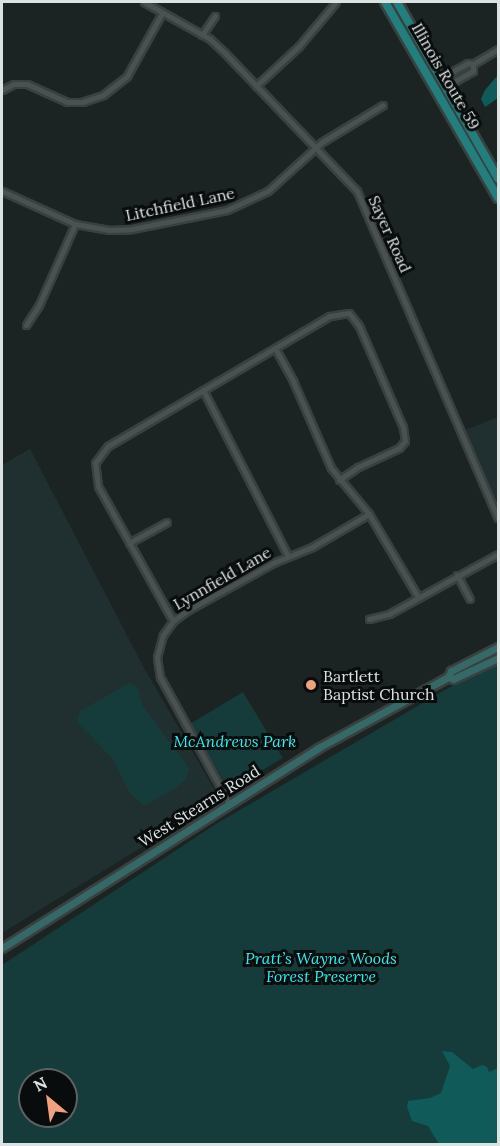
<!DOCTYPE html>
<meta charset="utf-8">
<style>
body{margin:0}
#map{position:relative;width:500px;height:1146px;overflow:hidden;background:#1b2323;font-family:Lora,serif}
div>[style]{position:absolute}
.built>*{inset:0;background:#203030}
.green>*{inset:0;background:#163b3b;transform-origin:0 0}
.water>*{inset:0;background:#115a5a}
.roads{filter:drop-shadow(2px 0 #394040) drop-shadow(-2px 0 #394040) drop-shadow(0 2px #394040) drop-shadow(0 -2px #394040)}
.minor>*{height:5px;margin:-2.5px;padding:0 2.5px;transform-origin:2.5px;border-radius:2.5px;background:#495251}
.secondary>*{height:7px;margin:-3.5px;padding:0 3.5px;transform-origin:3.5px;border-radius:3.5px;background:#366868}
.primary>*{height:8px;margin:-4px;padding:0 4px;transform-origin:4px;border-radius:4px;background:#237e7e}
.dots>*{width:16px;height:16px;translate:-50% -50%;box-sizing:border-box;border:3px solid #090c0c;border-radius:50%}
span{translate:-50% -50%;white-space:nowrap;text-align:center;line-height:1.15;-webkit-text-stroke:6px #090c0c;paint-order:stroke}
.street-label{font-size:16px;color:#dce1e1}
.poi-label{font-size:16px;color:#dce1e1}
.left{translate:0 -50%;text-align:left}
.park-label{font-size:16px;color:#2ceff0;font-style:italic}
.frame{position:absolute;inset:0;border:3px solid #dce1e1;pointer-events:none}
.north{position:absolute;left:18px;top:1068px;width:60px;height:60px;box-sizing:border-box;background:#090c0c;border:2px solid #5d6161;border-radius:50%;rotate:331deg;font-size:16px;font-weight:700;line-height:24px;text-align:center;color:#dce1e1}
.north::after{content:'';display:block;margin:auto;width:21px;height:27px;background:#f1a17c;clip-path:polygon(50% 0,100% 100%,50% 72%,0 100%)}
</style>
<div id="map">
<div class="built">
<div style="clip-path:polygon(498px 417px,498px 512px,463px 431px)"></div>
<div style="clip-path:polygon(30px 449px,144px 668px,220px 799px,2px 933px,2px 465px)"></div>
</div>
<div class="green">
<div style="clip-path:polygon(evenodd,498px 659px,498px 1144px,2px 1144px,2px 965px,216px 824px,498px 659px,30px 1080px,66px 1080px,66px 1116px,30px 1116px,30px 1080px)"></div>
<div style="clip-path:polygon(130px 683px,137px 687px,143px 707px,189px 768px,186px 779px,177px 787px,144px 806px,129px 792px,113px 759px,77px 722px,80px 711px)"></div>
<div style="left:243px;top:692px;width:77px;height:62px;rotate:59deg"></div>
</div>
<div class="water">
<div style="clip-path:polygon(498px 75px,498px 98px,485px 107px,481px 99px,485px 90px)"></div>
<div style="clip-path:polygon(442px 1051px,452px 1052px,473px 1069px,482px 1065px,487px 1067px,489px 1072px,498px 1068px,498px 1144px,439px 1144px,428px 1126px,412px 1121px,407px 1107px,408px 1101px,430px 1098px,441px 1093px,450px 1066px)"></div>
</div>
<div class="roads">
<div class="minor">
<div style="left:144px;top:2px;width:76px;rotate:29.3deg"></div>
<div style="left:210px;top:39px;width:19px;rotate:43deg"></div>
<div style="left:224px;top:52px;width:192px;rotate:46.3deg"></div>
<div style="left:357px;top:191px;width:356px;rotate:66.7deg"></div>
<div style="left:202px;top:35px;width:23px;rotate:-56deg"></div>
<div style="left:441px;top:78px;width:31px;rotate:-29deg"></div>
<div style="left:468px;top:63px;width:5px;rotate:11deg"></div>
<div style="left:473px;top:64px;width:29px;rotate:-31deg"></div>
<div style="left:256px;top:86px;width:59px;rotate:-42.9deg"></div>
<div style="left:299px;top:46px;width:57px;rotate:-49.9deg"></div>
<div style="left:446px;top:86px;width:31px;rotate:-29deg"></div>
<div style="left:473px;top:71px;width:7px;rotate:-90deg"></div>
<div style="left:2px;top:90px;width:13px;rotate:-27deg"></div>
<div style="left:14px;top:84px;width:13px"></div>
<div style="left:27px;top:84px;width:44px;rotate:24.2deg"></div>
<div style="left:67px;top:102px;width:15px"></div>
<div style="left:82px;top:102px;width:22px;rotate:-18deg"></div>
<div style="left:103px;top:95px;width:31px;rotate:-38deg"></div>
<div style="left:127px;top:76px;width:72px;rotate:-60.9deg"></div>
<div style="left:2px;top:191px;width:80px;rotate:24.3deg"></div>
<div style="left:75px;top:224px;width:35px;rotate:10deg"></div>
<div style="left:109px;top:230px;width:23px;rotate:-2deg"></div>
<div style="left:132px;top:229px;width:97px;rotate:-11.3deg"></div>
<div style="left:227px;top:210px;width:45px;rotate:-24.9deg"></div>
<div style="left:268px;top:191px;width:73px;rotate:-42.2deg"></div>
<div style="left:322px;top:142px;width:71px;rotate:-31.2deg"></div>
<div style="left:26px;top:325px;width:24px;rotate:-57deg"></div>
<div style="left:39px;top:305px;width:89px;rotate:-66deg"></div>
<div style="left:275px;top:348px;width:38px;rotate:61deg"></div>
<div style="left:293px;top:381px;width:95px;rotate:66.4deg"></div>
<div style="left:331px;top:468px;width:60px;rotate:50.4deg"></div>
<div style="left:369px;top:514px;width:96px;rotate:59.4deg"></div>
<div style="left:203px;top:390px;width:186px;rotate:62.9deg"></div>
<div style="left:129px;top:543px;width:43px;rotate:-28.9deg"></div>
<div style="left:457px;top:575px;width:27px;rotate:62deg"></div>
<div style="left:369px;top:619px;width:21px;rotate:-14deg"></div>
<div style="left:389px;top:614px;width:124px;rotate:-28.8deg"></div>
<div style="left:173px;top:621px;width:154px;rotate:-119.1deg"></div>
<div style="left:98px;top:486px;width:23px;rotate:-97deg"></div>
<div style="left:95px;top:463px;width:21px;rotate:-53deg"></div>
<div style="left:108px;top:446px;width:257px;rotate:-30.4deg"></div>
<div style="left:330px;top:316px;width:19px;rotate:-9deg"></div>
<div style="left:349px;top:313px;width:16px;rotate:52deg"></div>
<div style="left:359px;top:326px;width:110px;rotate:66.5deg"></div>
<div style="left:403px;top:427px;width:14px;rotate:82deg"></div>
<div style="left:405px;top:441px;width:9px;rotate:131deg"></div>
<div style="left:399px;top:448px;width:45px;rotate:155.1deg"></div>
<div style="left:358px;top:467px;width:23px;rotate:146deg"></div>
<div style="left:229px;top:803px;width:144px;rotate:-118.7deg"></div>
<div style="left:160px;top:677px;width:20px;rotate:-99deg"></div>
<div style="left:157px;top:657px;width:23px;rotate:-75deg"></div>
<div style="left:163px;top:635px;width:17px;rotate:-54deg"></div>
<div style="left:173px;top:621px;width:19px;rotate:-36deg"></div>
<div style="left:188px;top:610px;width:97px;rotate:-28.9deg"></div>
<div style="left:273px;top:563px;width:42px;rotate:-22.3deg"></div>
<div style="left:312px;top:547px;width:66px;rotate:-30.1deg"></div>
</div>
<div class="secondary">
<div style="left:448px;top:677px;width:7px;rotate:-63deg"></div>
<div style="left:451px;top:671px;width:53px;rotate:-27.1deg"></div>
<div style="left:2px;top:948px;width:374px;rotate:-32.3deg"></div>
<div style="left:318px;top:748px;width:148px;rotate:-28.6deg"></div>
<div style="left:448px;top:677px;width:5px;rotate:22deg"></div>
<div style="left:453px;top:679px;width:50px;rotate:-25deg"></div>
</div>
<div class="primary">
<div style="left:385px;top:2px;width:226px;rotate:60deg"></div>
<div style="left:397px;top:2px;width:203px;rotate:60.2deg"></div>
</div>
</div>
<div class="dots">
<div style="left:311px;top:685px;background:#f1a17c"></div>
</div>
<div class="street-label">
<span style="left:446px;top:76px;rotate:60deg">Illinois Route 59</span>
<span style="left:180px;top:204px;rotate:-12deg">Litchfield Lane</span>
<span style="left:390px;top:234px;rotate:66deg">Sayer Road</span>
<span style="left:222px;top:578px;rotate:-30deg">Lynnfield Lane</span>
<span style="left:199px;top:806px;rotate:-32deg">West Stearns Road</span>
</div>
<div class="poi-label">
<span class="left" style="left:323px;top:685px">Bartlett<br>Baptist Church</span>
</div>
<div class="park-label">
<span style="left:235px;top:741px">McAndrews Park</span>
<span style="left:321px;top:967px">Pratt’s Wayne Woods<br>Forest Preserve</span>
</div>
<div class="frame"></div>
<div class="north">N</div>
</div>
